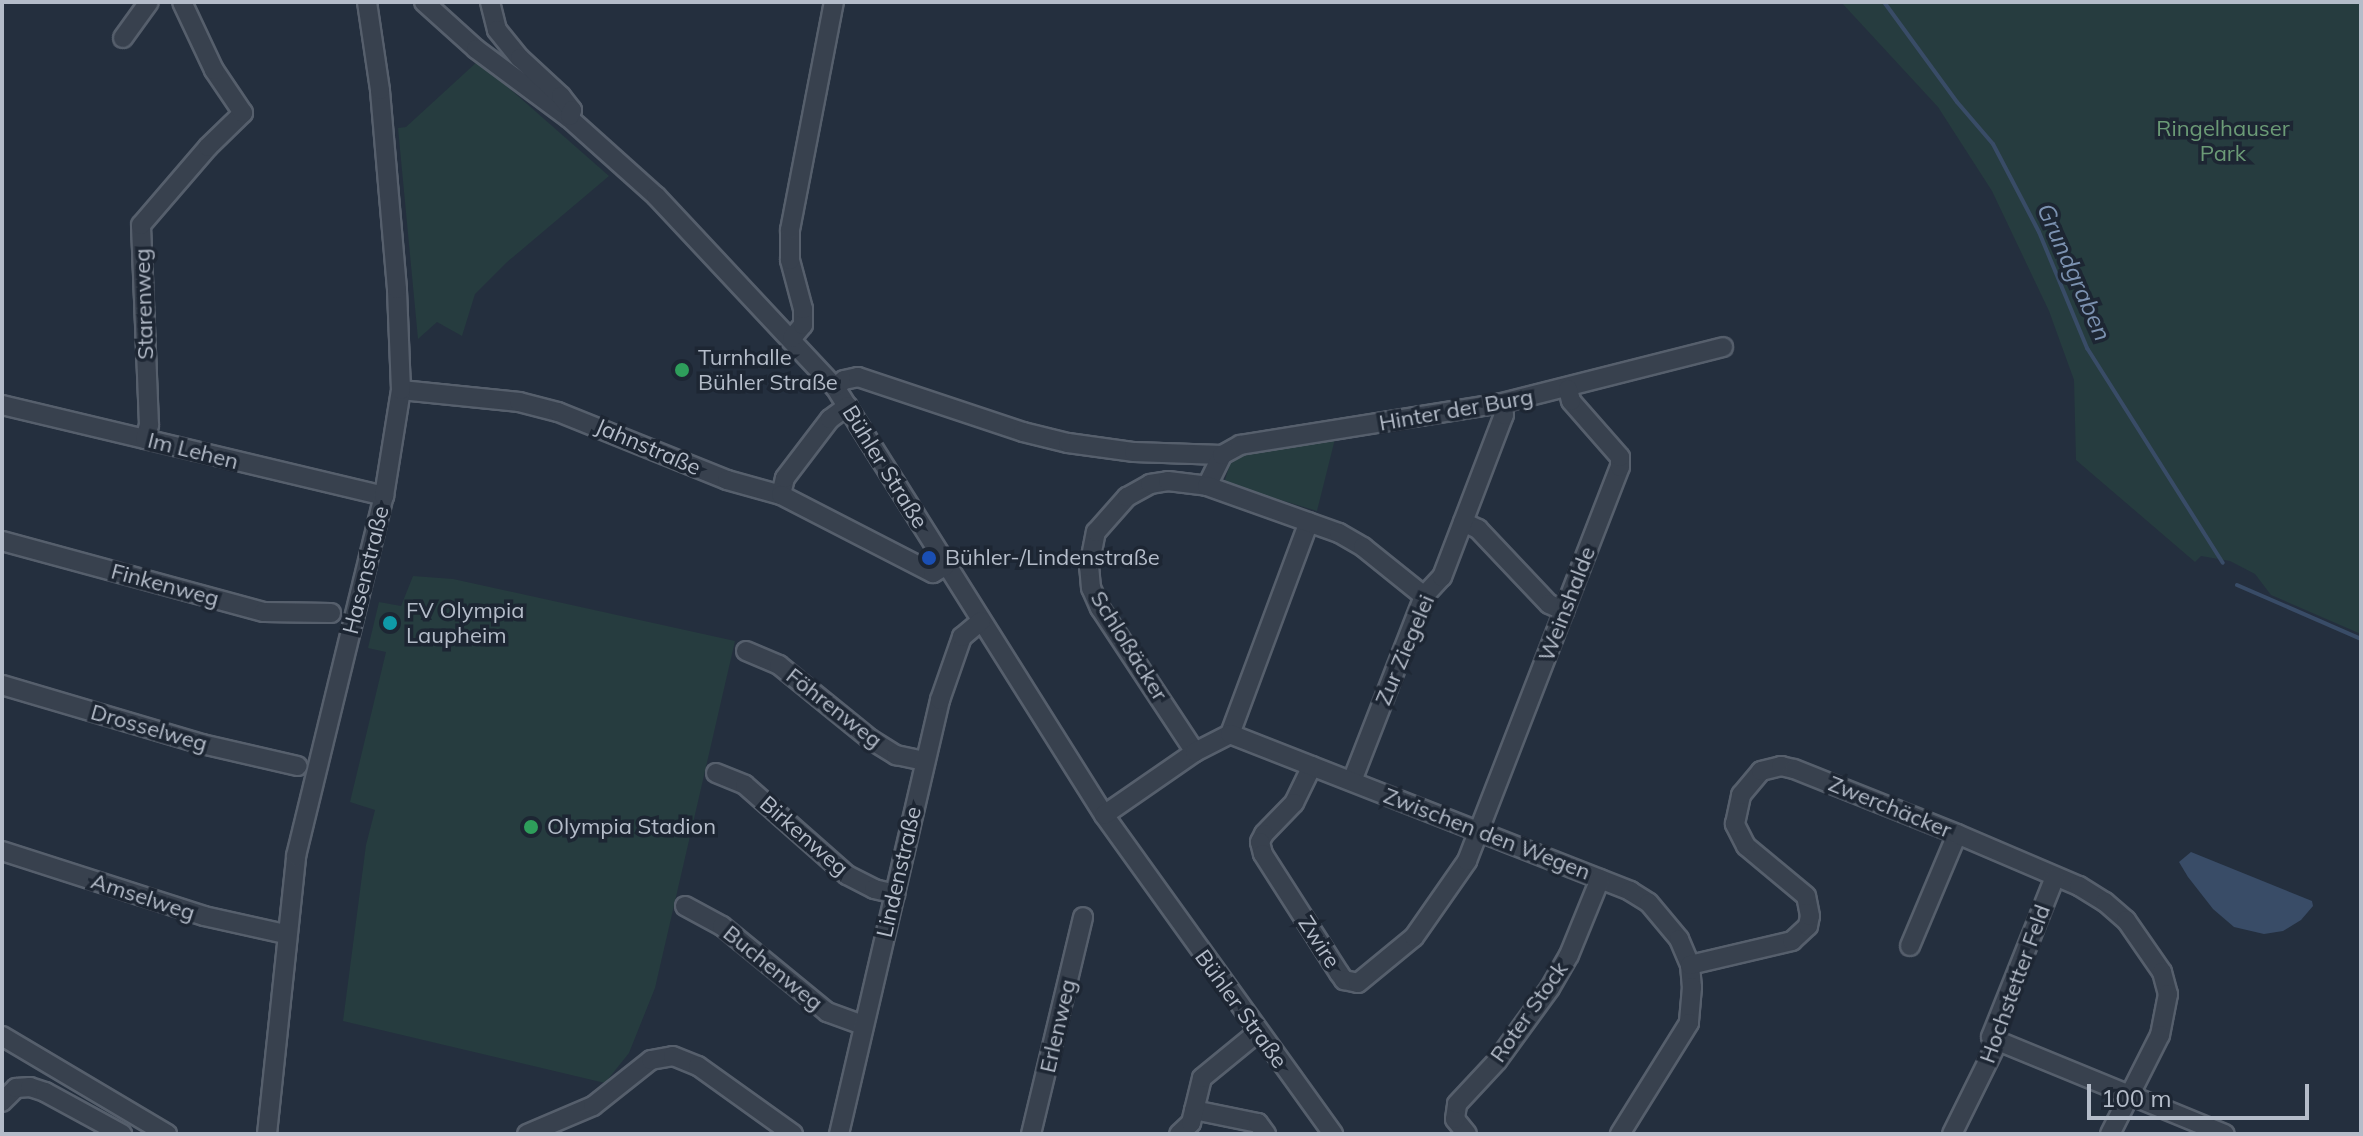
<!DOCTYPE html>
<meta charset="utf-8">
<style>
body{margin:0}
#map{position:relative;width:2363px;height:1136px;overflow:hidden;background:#242f3e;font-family:Mulish,sans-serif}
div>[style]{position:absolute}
.green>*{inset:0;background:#263c3f}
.water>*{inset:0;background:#394c67}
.stream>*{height:4px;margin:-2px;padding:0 2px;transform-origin:2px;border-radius:2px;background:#394c67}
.roads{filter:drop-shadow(2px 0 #565f6c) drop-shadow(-2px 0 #565f6c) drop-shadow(0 2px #565f6c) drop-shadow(0 -2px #565f6c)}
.minor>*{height:18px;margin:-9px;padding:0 9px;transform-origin:9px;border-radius:9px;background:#38414e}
.dots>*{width:22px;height:22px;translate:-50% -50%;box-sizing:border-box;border:4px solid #1d2633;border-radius:50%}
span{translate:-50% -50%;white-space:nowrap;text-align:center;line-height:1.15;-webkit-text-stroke:7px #1d2633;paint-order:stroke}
.park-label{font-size:22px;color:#6b9a76}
.street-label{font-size:22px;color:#b4bcc9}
.poi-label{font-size:22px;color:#b4bcc9}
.left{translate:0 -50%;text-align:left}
.water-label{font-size:24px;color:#7c92b1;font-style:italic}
.frame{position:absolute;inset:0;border:4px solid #b4bcc9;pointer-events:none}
.scale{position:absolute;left:2087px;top:1084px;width:222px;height:36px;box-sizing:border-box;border:4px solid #b4bcc9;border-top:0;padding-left:10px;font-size:24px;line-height:28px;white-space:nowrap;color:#b4bcc9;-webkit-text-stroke:6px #1d2633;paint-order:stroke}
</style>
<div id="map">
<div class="green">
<div style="clip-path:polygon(1841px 2px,2361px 2px,2361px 634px,2271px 595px,2255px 574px,2230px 561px,2201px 556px,2195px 562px,2076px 460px,2074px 380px,2049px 311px,1992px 191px,1938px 107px)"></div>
<div style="clip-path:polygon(478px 61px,609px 176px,506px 263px,475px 294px,462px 336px,437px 322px,418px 339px,398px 128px,406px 127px)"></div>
<div style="clip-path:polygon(1335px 439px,1317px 511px,1224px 483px,1230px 464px,1243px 453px)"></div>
<div style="clip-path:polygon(413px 576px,453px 579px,735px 641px,655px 988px,629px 1053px,605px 1083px,343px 1021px,366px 845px,375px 810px,350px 802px,386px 652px,368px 648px,379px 602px,401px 606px)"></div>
</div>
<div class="water">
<div style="clip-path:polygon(2191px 852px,2312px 901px,2313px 906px,2301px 920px,2283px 931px,2264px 934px,2234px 927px,2213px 909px,2188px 877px,2179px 862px)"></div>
</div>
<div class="stream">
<div style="left:1884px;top:2px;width:124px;rotate:53.9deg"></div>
<div style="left:1957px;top:102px;width:55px;rotate:49.4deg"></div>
<div style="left:1993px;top:144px;width:99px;rotate:62.4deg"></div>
<div style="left:2039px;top:232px;width:126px;rotate:67.5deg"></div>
<div style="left:2087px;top:348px;width:254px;rotate:57.7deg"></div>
<div style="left:2237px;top:585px;width:135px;rotate:23.5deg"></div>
</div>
<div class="roads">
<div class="minor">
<div style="left:424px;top:2px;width:70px;rotate:42.1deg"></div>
<div style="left:476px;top:49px;width:116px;rotate:36.6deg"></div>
<div style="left:569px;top:118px;width:117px;rotate:41.9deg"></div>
<div style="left:656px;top:196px;width:262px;rotate:46.9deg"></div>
<div style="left:835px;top:387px;width:506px;rotate:57.85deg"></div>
<div style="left:1104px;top:815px;width:393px;rotate:54.3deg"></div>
<div style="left:490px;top:2px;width:29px;rotate:76deg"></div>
<div style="left:497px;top:30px;width:36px;rotate:51deg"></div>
<div style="left:520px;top:58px;width:56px;rotate:42.8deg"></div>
<div style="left:561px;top:96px;width:18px;rotate:52deg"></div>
<div style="left:572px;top:110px;width:6px;rotate:108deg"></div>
<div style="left:123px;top:38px;width:44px;rotate:-54.2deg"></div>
<div style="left:792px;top:338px;width:17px;rotate:-50deg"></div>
<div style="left:803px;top:325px;width:16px;rotate:-90deg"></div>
<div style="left:803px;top:309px;width:51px;rotate:-104.9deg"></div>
<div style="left:790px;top:260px;width:30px;rotate:-90deg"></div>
<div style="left:790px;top:230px;width:232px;rotate:-79.1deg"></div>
<div style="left:835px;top:387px;width:11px;rotate:-38deg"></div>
<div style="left:844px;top:380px;width:14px;rotate:-12deg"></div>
<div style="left:858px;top:377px;width:174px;rotate:18.4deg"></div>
<div style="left:1023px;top:432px;width:46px;rotate:13.7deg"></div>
<div style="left:1068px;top:443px;width:67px;rotate:7.8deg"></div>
<div style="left:1134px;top:452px;width:88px;rotate:2deg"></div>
<div style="left:401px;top:390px;width:119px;rotate:5.8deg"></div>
<div style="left:519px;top:402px;width:40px;rotate:14.4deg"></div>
<div style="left:558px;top:412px;width:182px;rotate:21.9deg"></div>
<div style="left:727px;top:480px;width:56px;rotate:15.5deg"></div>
<div style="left:781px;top:495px;width:17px;rotate:-77deg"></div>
<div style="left:785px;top:478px;width:74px;rotate:-52.7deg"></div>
<div style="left:830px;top:419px;width:22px;rotate:-36deg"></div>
<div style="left:2px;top:405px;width:393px;rotate:13.4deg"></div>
<div style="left:145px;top:439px;width:15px;rotate:-74deg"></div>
<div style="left:149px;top:425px;width:200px;rotate:-92.3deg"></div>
<div style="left:141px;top:225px;width:103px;rotate:-49.3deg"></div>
<div style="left:208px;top:147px;width:49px;rotate:-44.2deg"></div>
<div style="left:243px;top:113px;width:52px;rotate:-124deg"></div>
<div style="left:214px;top:70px;width:75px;rotate:-115.2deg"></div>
<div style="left:1207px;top:486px;width:34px;rotate:-64deg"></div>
<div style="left:1222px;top:455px;width:21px;rotate:-29deg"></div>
<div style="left:1240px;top:445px;width:265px;rotate:-9.1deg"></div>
<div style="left:1502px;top:403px;width:228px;rotate:-14.2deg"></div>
<div style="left:781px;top:495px;width:171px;rotate:27.2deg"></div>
<div style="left:933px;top:573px;width:14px;rotate:-30deg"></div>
<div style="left:1463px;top:522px;width:17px;rotate:25deg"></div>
<div style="left:1478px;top:529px;width:103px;rotate:46.6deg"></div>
<div style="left:1549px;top:604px;width:17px;rotate:24deg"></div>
<div style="left:2px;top:541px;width:271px;rotate:15.2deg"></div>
<div style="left:264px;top:612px;width:67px;rotate:0.9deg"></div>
<div style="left:746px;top:651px;width:36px;rotate:23deg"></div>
<div style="left:779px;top:665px;width:117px;rotate:39.1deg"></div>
<div style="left:870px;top:739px;width:31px;rotate:32deg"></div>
<div style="left:896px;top:755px;width:29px;rotate:12deg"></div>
<div style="left:2px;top:685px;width:209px;rotate:16.4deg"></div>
<div style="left:202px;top:744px;width:98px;rotate:13deg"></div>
<div style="left:1230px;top:734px;width:226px;rotate:-69.6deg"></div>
<div style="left:1195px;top:752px;width:173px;rotate:-123.4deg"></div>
<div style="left:1100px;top:608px;width:22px;rotate:-114deg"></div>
<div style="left:1091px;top:588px;width:21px;rotate:-95deg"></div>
<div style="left:1089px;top:567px;width:36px;rotate:-79deg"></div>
<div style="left:1096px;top:532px;width:47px;rotate:-48.5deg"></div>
<div style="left:1127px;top:497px;width:26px;rotate:-29deg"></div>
<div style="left:1150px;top:484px;width:18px;rotate:-9deg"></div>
<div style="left:1168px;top:481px;width:39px;rotate:7deg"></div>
<div style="left:1207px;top:486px;width:140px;rotate:19.6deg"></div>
<div style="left:1339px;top:533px;width:28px;rotate:30deg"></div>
<div style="left:1363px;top:547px;width:78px;rotate:38.8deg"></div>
<div style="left:1312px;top:766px;width:41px;rotate:115.9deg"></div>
<div style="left:1294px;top:803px;width:43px;rotate:134.1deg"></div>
<div style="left:1264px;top:834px;width:9px;rotate:117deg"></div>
<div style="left:1260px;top:842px;width:12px;rotate:76deg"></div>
<div style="left:1263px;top:854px;width:141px;rotate:57.4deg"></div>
<div style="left:1339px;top:973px;width:9px;rotate:54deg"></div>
<div style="left:1344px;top:980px;width:14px;rotate:12deg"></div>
<div style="left:1358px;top:983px;width:72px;rotate:-39.4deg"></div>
<div style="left:1414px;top:937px;width:93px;rotate:-55.1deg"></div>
<div style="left:1467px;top:861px;width:423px;rotate:-68.8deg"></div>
<div style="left:1620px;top:467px;width:10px;rotate:-90deg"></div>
<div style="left:1620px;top:457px;width:74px;rotate:-131.2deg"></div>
<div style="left:1571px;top:401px;width:12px;rotate:-104deg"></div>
<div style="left:716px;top:773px;width:31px;rotate:22deg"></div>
<div style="left:745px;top:785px;width:136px;rotate:41.4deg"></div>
<div style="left:847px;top:875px;width:30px;rotate:27deg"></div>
<div style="left:874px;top:889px;width:22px;rotate:13deg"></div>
<div style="left:1352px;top:781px;width:199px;rotate:-68.7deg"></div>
<div style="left:1424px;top:596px;width:26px;rotate:-47deg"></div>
<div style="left:1442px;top:577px;width:173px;rotate:-69.1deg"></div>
<div style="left:1504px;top:415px;width:12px;rotate:-99deg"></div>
<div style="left:1104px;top:815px;width:111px;rotate:-34.7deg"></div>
<div style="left:1195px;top:752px;width:39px;rotate:-27deg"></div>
<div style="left:1230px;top:734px;width:430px;rotate:21.4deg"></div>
<div style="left:1630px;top:891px;width:22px;rotate:32deg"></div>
<div style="left:1649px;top:903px;width:47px;rotate:50.2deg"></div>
<div style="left:1679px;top:939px;width:28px;rotate:67deg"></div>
<div style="left:1690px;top:965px;width:22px;rotate:85deg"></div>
<div style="left:1692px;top:987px;width:36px;rotate:95deg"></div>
<div style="left:1689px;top:1023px;width:131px;rotate:121.9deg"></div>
<div style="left:2px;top:851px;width:212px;rotate:17.8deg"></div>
<div style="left:204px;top:916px;width:83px;rotate:12.5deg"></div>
<div style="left:685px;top:906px;width:42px;rotate:28.4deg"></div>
<div style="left:722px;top:926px;width:136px;rotate:39.3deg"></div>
<div style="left:827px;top:1012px;width:38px;rotate:20deg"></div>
<div style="left:1910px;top:946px;width:121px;rotate:-67.2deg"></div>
<div style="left:1690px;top:965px;width:105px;rotate:-13.2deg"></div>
<div style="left:1792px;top:941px;width:22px;rotate:-43deg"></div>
<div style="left:1808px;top:926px;width:10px;rotate:-79deg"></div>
<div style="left:1810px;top:916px;width:20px;rotate:-101deg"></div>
<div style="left:1806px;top:896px;width:78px;rotate:-140.2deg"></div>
<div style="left:1746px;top:846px;width:25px;rotate:-117deg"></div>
<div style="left:1735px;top:824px;width:30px;rotate:-78deg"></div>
<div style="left:1741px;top:795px;width:31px;rotate:-50deg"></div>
<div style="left:1761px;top:771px;width:21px;rotate:-14deg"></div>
<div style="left:1781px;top:766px;width:13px;rotate:13deg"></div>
<div style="left:1794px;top:769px;width:175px;rotate:21.7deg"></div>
<div style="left:1957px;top:834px;width:133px;rotate:23.1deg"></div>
<div style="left:2079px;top:886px;width:31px;rotate:32deg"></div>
<div style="left:2105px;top:902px;width:28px;rotate:41deg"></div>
<div style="left:2126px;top:920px;width:63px;rotate:55.3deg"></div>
<div style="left:2162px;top:972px;width:23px;rotate:75deg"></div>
<div style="left:2168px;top:994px;width:42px;rotate:101deg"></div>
<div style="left:2160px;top:1035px;width:111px;rotate:116.8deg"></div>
<div style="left:2px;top:1036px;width:192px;rotate:30.7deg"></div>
<div style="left:1998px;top:1041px;width:245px;rotate:22.3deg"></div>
<div style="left:2px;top:1102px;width:20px;rotate:-45deg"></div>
<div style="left:16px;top:1088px;width:14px;rotate:-4deg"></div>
<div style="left:30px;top:1087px;width:16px;rotate:18deg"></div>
<div style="left:45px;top:1092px;width:88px;rotate:28.6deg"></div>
<div style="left:1194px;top:1110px;width:65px;rotate:11.5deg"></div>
<div style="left:1258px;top:1123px;width:14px;rotate:54deg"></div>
<div style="left:267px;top:1134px;width:280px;rotate:-84deg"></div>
<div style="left:296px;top:856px;width:371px;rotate:-76.3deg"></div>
<div style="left:384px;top:496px;width:107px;rotate:-80.9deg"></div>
<div style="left:401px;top:390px;width:101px;rotate:-92.3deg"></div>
<div style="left:397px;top:289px;width:200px;rotate:-94.9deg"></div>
<div style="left:380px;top:90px;width:89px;rotate:-98.4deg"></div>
<div style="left:527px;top:1134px;width:72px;rotate:-23deg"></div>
<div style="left:593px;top:1106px;width:74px;rotate:-38.4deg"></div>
<div style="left:651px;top:1060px;width:22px;rotate:-10deg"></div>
<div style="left:673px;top:1056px;width:27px;rotate:22deg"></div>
<div style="left:698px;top:1066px;width:117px;rotate:35.6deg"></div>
<div style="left:839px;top:1134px;width:446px;rotate:-76.9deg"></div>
<div style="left:940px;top:700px;width:67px;rotate:-70.8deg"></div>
<div style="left:962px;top:637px;width:25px;rotate:-40deg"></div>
<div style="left:1031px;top:1134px;width:223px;rotate:-76.5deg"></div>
<div style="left:1179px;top:1134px;width:16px;rotate:-43deg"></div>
<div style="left:1191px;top:1123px;width:46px;rotate:-76.3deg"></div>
<div style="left:1202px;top:1078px;width:71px;rotate:-39.3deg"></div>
<div style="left:1467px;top:1134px;width:19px;rotate:-129deg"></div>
<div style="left:1455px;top:1119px;width:15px;rotate:-82deg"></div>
<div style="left:1457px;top:1104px;width:59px;rotate:-47.1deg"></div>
<div style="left:1497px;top:1061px;width:90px;rotate:-54deg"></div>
<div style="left:1550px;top:988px;width:38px;rotate:-60deg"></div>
<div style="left:1569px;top:955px;width:82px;rotate:-67.8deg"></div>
<div style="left:1952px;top:1134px;width:104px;rotate:-63.7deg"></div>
<div style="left:1998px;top:1041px;width:8px;rotate:-150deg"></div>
<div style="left:1991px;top:1037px;width:172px;rotate:-68.2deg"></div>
</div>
</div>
<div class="dots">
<div style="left:682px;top:370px;background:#2e9e5b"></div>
<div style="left:929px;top:558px;background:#1a4fb4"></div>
<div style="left:390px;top:623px;background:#0f9aa8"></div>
<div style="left:531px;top:827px;background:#2e9e5b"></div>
</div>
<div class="park-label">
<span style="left:2223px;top:141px">Ringelhauser<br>Park</span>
</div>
<div class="street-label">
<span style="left:144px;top:304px;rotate:-92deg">Starenweg</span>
<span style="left:1456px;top:410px;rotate:-10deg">Hinter der Burg</span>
<span style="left:648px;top:447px;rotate:23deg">Jahnstraße</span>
<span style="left:193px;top:451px;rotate:14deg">Im Lehen</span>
<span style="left:885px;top:467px;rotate:58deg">Bühler Straße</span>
<span style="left:366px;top:570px;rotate:-76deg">Hasenstraße</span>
<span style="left:165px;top:585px;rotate:15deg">Finkenweg</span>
<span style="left:1567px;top:604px;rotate:-69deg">Weinshalde</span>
<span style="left:1129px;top:646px;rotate:58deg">Schloßäcker</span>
<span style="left:1405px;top:650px;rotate:-67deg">Zur Ziegelei</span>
<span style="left:834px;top:708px;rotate:38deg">Föhrenweg</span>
<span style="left:149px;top:728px;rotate:16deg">Drosselweg</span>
<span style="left:1890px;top:807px;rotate:22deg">Zwerchäcker</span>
<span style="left:1487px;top:834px;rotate:21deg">Zwischen den Wegen</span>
<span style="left:804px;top:836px;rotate:41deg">Birkenweg</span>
<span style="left:899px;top:872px;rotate:-77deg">Lindenstraße</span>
<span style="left:143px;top:897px;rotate:18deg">Amselweg</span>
<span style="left:1319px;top:942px;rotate:57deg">Zwire</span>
<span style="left:773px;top:968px;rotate:39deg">Buchenweg</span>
<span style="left:2015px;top:984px;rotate:-70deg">Hochstetter Feld</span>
<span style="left:1241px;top:1009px;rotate:54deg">Bühler Straße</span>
<span style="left:1529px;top:1012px;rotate:-55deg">Roter Stock</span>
<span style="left:1058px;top:1026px;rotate:-77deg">Erlenweg</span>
</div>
<div class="poi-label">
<span class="left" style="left:698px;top:370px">Turnhalle<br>Bühler Straße</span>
<span class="left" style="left:945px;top:558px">Bühler-/Lindenstraße</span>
<span class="left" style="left:406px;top:623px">FV Olympia<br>Laupheim</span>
<span class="left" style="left:547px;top:827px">Olympia Stadion</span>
</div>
<div class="water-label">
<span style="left:2074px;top:272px;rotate:66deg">Grundgraben</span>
</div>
<div class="frame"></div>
<div class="scale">100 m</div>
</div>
